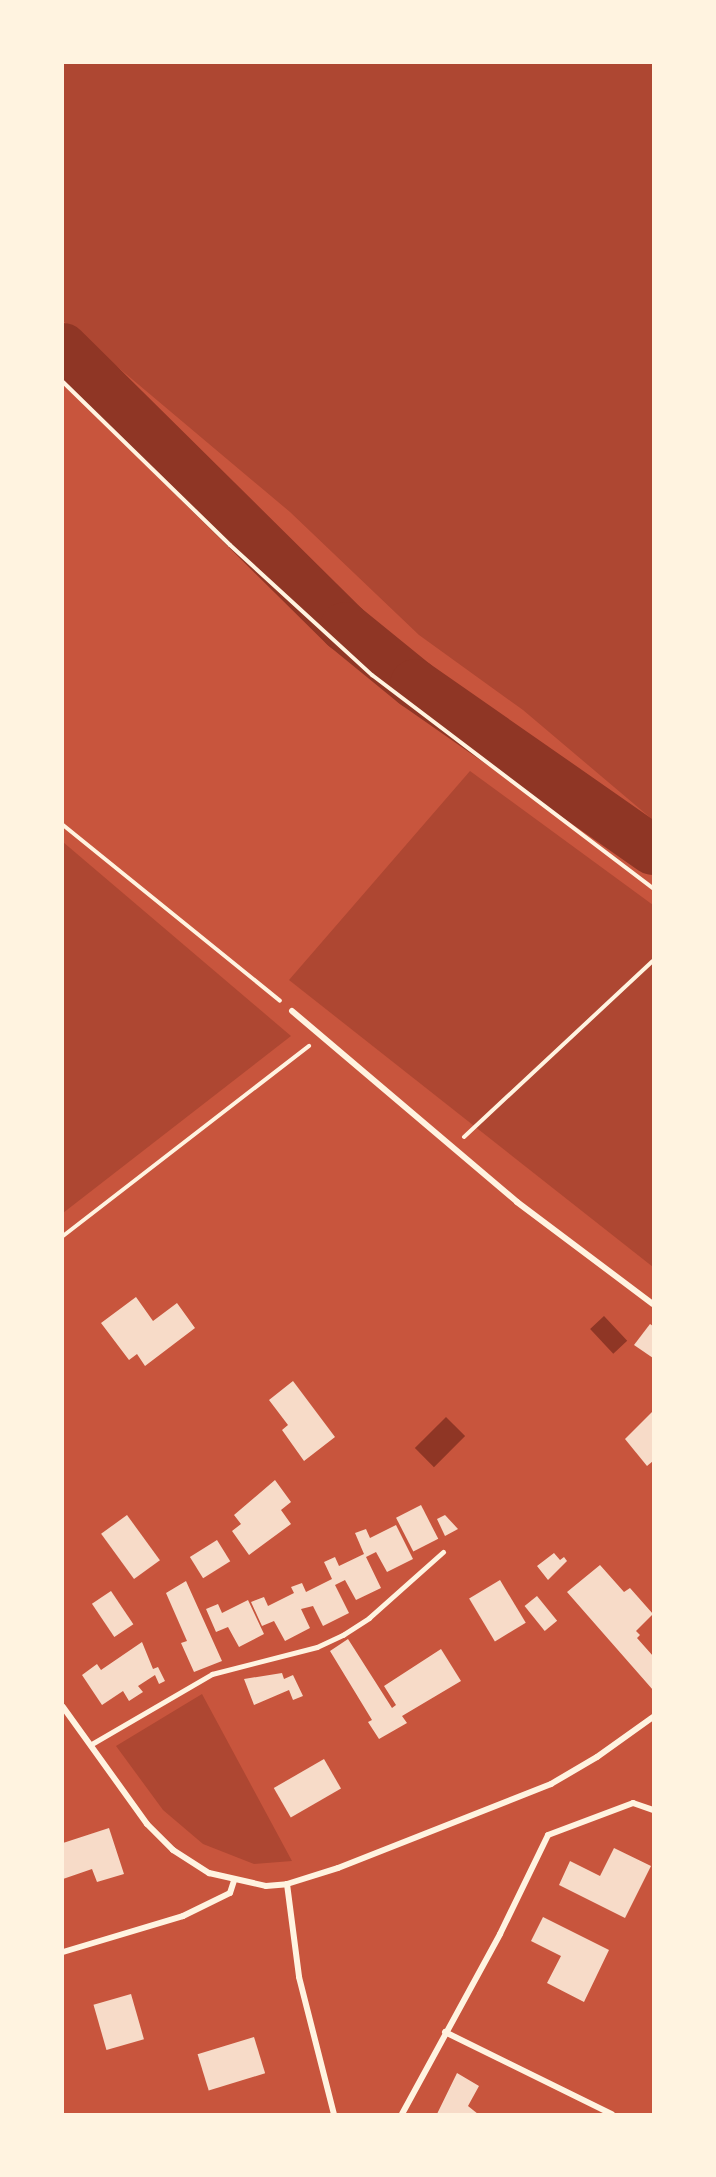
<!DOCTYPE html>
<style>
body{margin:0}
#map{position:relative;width:716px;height:2177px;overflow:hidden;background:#c8553d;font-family:Mulish,sans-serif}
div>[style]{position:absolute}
.green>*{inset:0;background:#ae4732}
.water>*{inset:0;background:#8f3625;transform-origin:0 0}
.river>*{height:50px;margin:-25px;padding:0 25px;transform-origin:25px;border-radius:25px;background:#8f3625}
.building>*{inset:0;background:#f7dbc8;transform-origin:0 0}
.path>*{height:4px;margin:-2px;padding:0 2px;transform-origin:2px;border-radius:2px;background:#fff3e0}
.service>*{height:4.5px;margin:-2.25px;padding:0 2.25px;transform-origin:2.25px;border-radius:2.25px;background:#fff3e0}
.minor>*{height:6px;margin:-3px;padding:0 3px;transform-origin:3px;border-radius:3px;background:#fff3e0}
span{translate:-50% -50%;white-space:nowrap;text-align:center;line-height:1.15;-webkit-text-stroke:4.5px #fff3e0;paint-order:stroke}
.frame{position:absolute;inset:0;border:64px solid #fff3e0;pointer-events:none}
</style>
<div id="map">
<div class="green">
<div style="clip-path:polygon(63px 63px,653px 63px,653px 820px,523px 710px,419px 635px,290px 512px,63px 321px)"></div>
<div style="clip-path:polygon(470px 771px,653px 905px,653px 1267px,289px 980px)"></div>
<div style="clip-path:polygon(63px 842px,291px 1036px,63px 1213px)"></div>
<div style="clip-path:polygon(202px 1694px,292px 1861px,254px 1864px,203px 1844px,163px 1810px,116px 1746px)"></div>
</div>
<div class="water">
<div style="left:604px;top:1316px;width:34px;height:19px;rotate:47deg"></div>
<div style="left:446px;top:1417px;width:27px;height:44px;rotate:45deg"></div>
</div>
<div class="river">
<div style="left:63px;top:348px;width:397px;rotate:44.7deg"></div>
<div style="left:345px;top:627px;width:90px;rotate:39.2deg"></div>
<div style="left:415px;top:684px;width:290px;rotate:34.9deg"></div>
</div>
<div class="building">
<div style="clip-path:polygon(136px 1297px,153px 1321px,177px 1303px,195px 1328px,145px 1366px,137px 1354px,129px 1360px,101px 1323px)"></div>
<div style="clip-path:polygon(650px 1324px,653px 1326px,653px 1358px,634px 1345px)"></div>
<div style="clip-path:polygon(293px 1381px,335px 1437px,304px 1461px,282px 1430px,288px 1425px,269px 1400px)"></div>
<div style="clip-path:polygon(653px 1411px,653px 1461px,647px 1466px,625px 1439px)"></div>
<div style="clip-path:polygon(275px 1480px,291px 1502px,281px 1510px,291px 1524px,249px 1555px,232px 1531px,241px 1524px,234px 1515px)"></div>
<div style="left:421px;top:1505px;width:38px;height:28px;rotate:63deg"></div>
<div style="left:127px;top:1515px;width:56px;height:32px;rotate:54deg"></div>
<div style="clip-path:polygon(445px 1515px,458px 1529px,445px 1536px,437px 1519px)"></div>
<div style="clip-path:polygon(396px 1525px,413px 1559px,387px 1572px,376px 1552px,366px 1557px,381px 1588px,356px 1600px,345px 1580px,335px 1585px,349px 1613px,323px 1626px,313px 1606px,301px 1609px,310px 1628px,285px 1641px,274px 1621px,262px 1626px,251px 1602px,264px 1597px,268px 1606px,294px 1593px,291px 1587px,302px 1583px,306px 1592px,332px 1579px,324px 1562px,335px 1557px,339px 1566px,364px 1554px,355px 1533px,366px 1529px,370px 1538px)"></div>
<div style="left:217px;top:1540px;width:25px;height:32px;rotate:58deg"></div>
<div style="clip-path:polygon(554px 1553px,560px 1560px,564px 1557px,567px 1561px,548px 1580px,537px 1566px)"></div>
<div style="clip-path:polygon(600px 1565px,624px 1592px,630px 1588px,653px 1614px,636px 1631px,640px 1635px,637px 1638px,653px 1656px,653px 1690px,567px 1592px)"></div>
<div style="left:500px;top:1580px;width:50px;height:36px;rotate:59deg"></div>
<div style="clip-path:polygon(186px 1581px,222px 1661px,194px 1672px,181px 1643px,187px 1641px,166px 1593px)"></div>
<div style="left:111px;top:1591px;width:40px;height:23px;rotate:56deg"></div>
<div style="left:537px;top:1596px;width:32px;height:16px;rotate:51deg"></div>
<div style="clip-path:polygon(248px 1600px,264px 1634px,239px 1647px,228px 1627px,216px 1632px,206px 1609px,218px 1604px,222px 1613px)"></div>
<div style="clip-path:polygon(348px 1639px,392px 1708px,396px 1705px,384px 1686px,441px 1649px,461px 1681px,402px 1716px,407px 1723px,379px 1739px,368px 1722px,372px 1720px,330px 1651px)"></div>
<div style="clip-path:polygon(142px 1642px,153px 1669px,158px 1667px,165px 1681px,159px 1684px,155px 1675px,138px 1686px,143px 1692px,129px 1701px,123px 1691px,102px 1705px,82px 1675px,97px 1664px,101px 1670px)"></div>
<div style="clip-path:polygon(282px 1673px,284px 1679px,293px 1675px,303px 1696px,293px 1700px,289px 1690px,254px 1705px,244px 1679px)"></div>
<div style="left:324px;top:1759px;width:34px;height:58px;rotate:60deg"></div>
<div style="clip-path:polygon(109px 1828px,124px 1874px,97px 1882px,92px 1869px,63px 1879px,63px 1843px)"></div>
<div style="clip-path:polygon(614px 1848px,651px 1866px,625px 1918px,559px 1885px,570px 1861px,600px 1876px)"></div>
<div style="clip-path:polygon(543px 1917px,609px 1950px,584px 2002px,547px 1983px,561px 1956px,531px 1941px)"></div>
<div style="left:131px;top:1994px;width:47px;height:39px;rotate:74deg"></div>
<div style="left:254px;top:2037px;width:38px;height:59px;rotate:73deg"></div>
<div style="clip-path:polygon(457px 2073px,479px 2086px,468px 2106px,478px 2114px,437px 2114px)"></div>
</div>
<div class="path">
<div style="left:63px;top:382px;width:233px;rotate:44.3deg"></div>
<div style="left:230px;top:545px;width:193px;rotate:42.5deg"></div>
<div style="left:372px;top:675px;width:353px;rotate:37.2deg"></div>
<div style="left:63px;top:825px;width:279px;rotate:39deg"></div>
<div style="left:464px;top:1137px;width:258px;rotate:-43deg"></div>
<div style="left:63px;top:1236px;width:311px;rotate:-37.7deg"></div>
</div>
<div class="service">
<div style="left:90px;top:1745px;width:141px;rotate:-30.2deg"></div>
<div style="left:212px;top:1674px;width:108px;rotate:-14.4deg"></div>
<div style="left:317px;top:1647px;width:29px;rotate:-25deg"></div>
<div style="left:343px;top:1635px;width:31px;rotate:-33deg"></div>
<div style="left:369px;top:1618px;width:99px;rotate:-41.7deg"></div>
</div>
<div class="minor">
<div style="left:292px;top:1011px;width:295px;rotate:40.3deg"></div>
<div style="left:517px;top:1202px;width:170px;rotate:36.9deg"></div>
<div style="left:63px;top:1707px;width:144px;rotate:54.3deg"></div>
<div style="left:147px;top:1824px;width:37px;rotate:45deg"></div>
<div style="left:173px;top:1850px;width:43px;rotate:32.6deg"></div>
<div style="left:209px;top:1873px;width:58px;rotate:12.8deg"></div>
<div style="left:266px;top:1886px;width:21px;rotate:-5deg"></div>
<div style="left:287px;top:1884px;width:53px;rotate:-17.4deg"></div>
<div style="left:338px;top:1868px;width:229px;rotate:-21.5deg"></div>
<div style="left:551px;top:1784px;width:53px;rotate:-30.4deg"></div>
<div style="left:597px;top:1757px;width:69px;rotate:-35.5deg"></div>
<div style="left:287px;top:1884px;width:94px;rotate:82.6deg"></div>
<div style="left:299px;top:1977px;width:141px;rotate:75.7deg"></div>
<div style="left:63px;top:1952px;width:125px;rotate:-16.7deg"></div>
<div style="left:183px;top:1916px;width:52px;rotate:-26.1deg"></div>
<div style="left:230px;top:1893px;width:13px;rotate:-72deg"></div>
<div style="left:445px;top:2032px;width:186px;rotate:26.2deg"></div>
<div style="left:402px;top:2114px;width:205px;rotate:-61.4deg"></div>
<div style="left:500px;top:1934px;width:110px;rotate:-64.1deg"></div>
<div style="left:548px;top:1835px;width:91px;rotate:-20.6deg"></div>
<div style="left:633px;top:1803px;width:21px;rotate:19deg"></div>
</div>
<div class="frame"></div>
</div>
